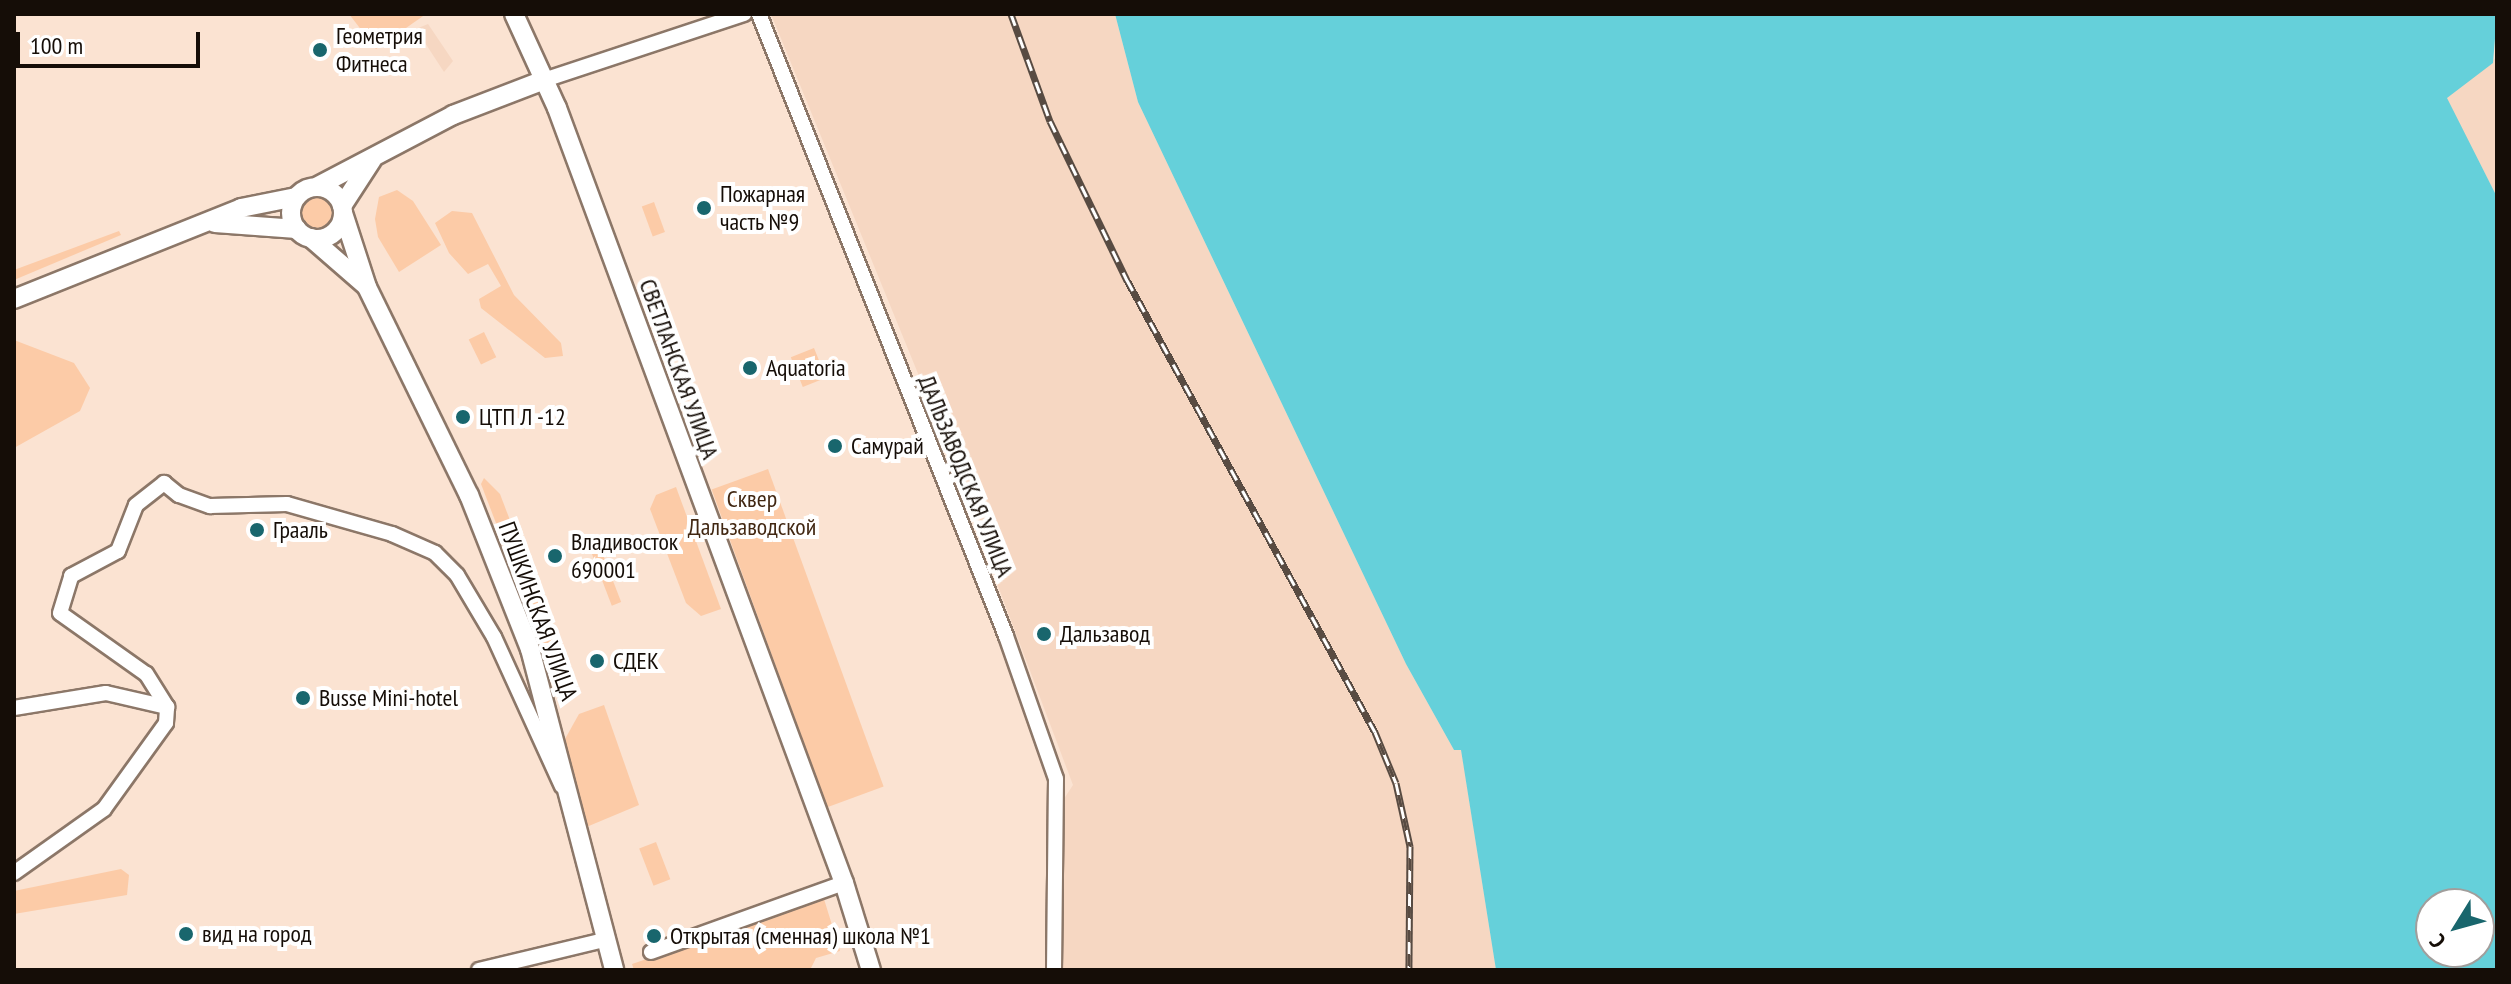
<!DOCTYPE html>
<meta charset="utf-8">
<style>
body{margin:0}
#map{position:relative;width:2511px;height:984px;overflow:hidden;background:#fbe3d2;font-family:"PT Sans Narrow",sans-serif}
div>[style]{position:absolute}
.built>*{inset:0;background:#f6d7c2}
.green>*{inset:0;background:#fccba7;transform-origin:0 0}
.round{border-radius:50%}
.water>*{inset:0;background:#65d0da}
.roads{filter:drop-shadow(2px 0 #8c7768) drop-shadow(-2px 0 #8c7768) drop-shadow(0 2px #8c7768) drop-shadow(0 -2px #8c7768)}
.minor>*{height:14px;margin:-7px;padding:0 7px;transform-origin:7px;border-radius:7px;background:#fff}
.major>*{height:18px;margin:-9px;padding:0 9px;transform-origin:9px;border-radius:9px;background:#fff}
.major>.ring{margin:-9px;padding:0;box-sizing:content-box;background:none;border:18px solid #fff;border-radius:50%}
.rail>*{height:7px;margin-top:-3.5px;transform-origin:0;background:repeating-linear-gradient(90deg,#fff 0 12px,#584b42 0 24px);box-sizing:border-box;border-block:2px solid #584b42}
.dots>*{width:22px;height:22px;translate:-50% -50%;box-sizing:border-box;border:4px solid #fff;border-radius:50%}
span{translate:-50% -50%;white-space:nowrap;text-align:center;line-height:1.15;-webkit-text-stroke:8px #fff;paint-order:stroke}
.poi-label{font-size:24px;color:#150d07}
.left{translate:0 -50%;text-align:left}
.street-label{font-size:24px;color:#150d07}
.park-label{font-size:24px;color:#412712}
.frame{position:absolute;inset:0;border:16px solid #150d07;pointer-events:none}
.north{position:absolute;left:2415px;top:888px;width:80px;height:80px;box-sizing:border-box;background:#fff;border:2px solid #a19e9c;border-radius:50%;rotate:233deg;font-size:22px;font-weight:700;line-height:32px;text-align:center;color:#150d07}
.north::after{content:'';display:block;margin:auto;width:28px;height:36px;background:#19666d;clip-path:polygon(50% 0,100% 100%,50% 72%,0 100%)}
.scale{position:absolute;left:16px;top:32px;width:184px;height:36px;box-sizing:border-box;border:4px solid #150d07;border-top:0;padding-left:10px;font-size:24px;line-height:28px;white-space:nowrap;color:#150d07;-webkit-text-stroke:6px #fff;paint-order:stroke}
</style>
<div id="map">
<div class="built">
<div style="clip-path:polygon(771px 14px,1115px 14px,1138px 102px,1406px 664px,1454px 750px,1461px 749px,1496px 970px,1060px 970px,1054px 814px,1073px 785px,919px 376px)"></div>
<div style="clip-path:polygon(428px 24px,453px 61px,444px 72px,416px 29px)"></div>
<div style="clip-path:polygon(2497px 57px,2497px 197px,2446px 98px)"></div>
</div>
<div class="green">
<div style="clip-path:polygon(349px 14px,426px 14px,376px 49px)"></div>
<div style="clip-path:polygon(397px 190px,413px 201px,441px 245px,399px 272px,378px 237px,375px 219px,379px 197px)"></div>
<div class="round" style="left:300px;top:194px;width:34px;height:34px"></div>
<div style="left:654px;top:202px;width:32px;height:13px;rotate:70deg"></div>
<div style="clip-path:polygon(452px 211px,472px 213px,514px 295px,561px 343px,563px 356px,545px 358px,481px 308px,479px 299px,501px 286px,488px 264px,468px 274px,449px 253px,435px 223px)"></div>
<div style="clip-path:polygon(119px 231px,121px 235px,14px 280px,14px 270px)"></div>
<div style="left:484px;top:332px;width:28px;height:17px;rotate:64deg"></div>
<div style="clip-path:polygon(14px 340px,74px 363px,90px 388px,80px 411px,14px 448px)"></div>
<div style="left:814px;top:348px;width:32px;height:25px;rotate:68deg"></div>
<div style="left:768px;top:469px;width:338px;height:60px;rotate:70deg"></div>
<div style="clip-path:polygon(484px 478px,500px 494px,566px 668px,565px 692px,560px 690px,481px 484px)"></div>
<div style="clip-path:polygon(676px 487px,721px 609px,701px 616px,686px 603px,650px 509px,656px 495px)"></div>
<div style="left:600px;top:547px;width:59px;height:10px;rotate:69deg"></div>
<div style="clip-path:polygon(604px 705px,639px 805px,584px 828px,565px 739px,579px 714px)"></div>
<div style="left:656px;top:842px;width:40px;height:18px;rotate:69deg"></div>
<div style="clip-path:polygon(121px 869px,129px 875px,127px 895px,14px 914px,14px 891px)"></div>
<div style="clip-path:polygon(824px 899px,840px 951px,816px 958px,810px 970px,634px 970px,632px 964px)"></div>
</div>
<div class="water">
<div style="clip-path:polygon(evenodd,1115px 14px,2497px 14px,2493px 63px,2447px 98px,2497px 197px,2497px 970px,1496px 970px,1461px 750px,1454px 750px,1406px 664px,1138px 102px,1115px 14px,2431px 904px,2479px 904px,2479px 952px,2431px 952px,2431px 904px)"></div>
</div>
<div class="roads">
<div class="minor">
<div style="left:759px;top:14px;width:669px;rotate:68.34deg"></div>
<div style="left:1006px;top:636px;width:151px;rotate:70.7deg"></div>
<div style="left:1056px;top:779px;width:191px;rotate:90.6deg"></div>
<div style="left:544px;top:80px;width:211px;rotate:-18.3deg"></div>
<div style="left:14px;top:708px;width:93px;rotate:-9.3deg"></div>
<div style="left:106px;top:693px;width:63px;rotate:12.9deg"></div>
<div style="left:14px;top:873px;width:110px;rotate:-35.4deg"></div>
<div style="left:104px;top:809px;width:106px;rotate:-54.2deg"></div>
<div style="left:166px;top:723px;width:16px;rotate:-86deg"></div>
<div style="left:167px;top:707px;width:39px;rotate:-122deg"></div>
<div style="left:146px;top:674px;width:105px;rotate:-144.7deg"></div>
<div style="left:60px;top:613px;width:39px;rotate:-73deg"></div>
<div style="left:71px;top:576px;width:53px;rotate:-28deg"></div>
<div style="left:118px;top:551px;width:49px;rotate:-68.6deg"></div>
<div style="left:136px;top:505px;width:36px;rotate:-38deg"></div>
<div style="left:164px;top:483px;width:19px;rotate:39deg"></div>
<div style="left:179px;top:495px;width:33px;rotate:20deg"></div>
<div style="left:210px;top:506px;width:77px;rotate:-1.5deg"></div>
<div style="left:287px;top:504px;width:109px;rotate:15.9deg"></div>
<div style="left:392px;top:534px;width:47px;rotate:23.8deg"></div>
<div style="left:435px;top:553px;width:31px;rotate:45deg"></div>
<div style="left:457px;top:575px;width:72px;rotate:59.2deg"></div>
<div style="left:494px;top:637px;width:164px;rotate:65.5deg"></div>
<div style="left:651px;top:952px;width:205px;rotate:-19.7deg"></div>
<div style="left:479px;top:970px;width:129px;rotate:-13.5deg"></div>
</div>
<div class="major">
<div style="left:514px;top:14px;width:103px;rotate:65.4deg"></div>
<div style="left:557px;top:108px;width:826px;rotate:69.68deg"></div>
<div style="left:844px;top:883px;width:91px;rotate:72.8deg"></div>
<div style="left:318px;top:186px;width:153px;rotate:-27.7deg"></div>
<div style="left:453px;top:115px;width:97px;rotate:-21deg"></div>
<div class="ring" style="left:291px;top:187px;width:34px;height:34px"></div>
<div style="left:342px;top:206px;width:55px;rotate:-56.9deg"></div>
<div style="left:343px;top:213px;width:78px;rotate:72deg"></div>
<div style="left:367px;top:287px;width:232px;rotate:63.9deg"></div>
<div style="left:469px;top:495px;width:166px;rotate:68.4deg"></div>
<div style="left:530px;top:649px;width:332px;rotate:75.3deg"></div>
<div style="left:215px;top:223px;width:82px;rotate:4.2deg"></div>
<div style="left:311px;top:238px;width:72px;rotate:41deg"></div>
<div style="left:14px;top:299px;width:245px;rotate:-21.8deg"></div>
<div style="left:241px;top:208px;width:56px;rotate:-11.3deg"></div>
</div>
</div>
<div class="rail">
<div style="left:1011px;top:14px;width:114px;rotate:70deg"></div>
<div style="left:1050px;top:121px;width:177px;rotate:64.2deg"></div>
<div style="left:1127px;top:280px;width:516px;rotate:61.25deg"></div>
<div style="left:1375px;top:732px;width:55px;rotate:67.6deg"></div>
<div style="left:1396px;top:783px;width:65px;rotate:77.5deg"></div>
<div style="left:1410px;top:846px;width:124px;rotate:90.5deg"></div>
</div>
<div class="dots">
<div style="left:320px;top:50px;background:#19666d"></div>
<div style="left:704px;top:208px;background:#19666d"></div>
<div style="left:750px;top:368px;background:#19666d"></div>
<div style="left:463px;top:417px;background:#19666d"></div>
<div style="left:835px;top:446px;background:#19666d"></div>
<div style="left:257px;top:530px;background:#19666d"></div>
<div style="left:555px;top:556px;background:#19666d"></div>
<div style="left:1044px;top:634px;background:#19666d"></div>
<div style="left:597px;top:661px;background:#19666d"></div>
<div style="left:303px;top:698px;background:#19666d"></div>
<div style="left:186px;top:934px;background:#19666d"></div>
<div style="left:654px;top:936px;background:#19666d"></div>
</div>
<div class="poi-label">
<span class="left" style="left:336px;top:50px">Геометрия<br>Фитнеса</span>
<span class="left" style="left:720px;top:208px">Пожарная<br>часть №9</span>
<span class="left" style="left:766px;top:368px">Aquatoria</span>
<span class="left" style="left:479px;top:417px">ЦТП Л -12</span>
<span class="left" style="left:851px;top:446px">Самурай</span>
<span class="left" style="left:273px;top:530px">Грааль</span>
<span class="left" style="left:571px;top:556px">Владивосток<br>690001</span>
<span class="left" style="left:1060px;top:634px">Дальзавод</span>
<span class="left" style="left:613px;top:661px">СДЕК</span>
<span class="left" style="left:319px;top:698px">Busse Mini-hotel</span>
<span class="left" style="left:202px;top:934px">вид на город</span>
<span class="left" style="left:670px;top:936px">Открытая (сменная) школа №1</span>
</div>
<div class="street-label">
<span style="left:679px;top:369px;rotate:70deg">СВЕТЛАНСКАЯ УЛИЦА</span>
<span style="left:966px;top:476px;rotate:68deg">ДАЛЬЗАВОДСКАЯ УЛИЦА</span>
<span style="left:538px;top:611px;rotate:70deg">ПУШКИНСКАЯ УЛИЦА</span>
</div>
<div class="park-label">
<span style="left:752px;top:513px">Сквер<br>Дальзаводской</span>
</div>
<div class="frame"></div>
<div class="north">С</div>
<div class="scale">100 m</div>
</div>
